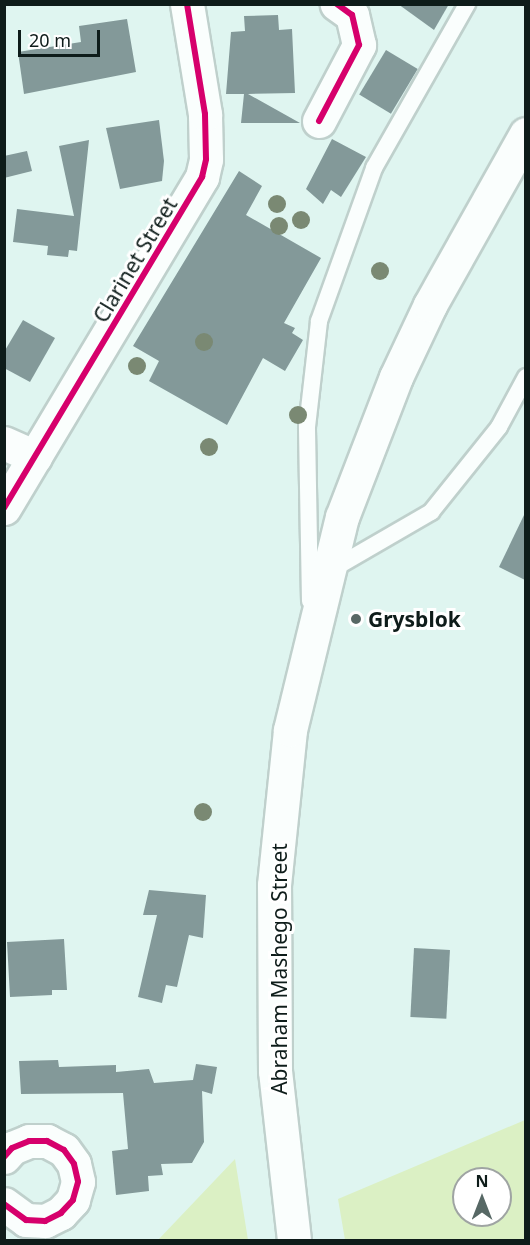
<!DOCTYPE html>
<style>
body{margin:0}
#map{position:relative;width:530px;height:1245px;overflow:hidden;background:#dff5f0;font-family:"Noto Sans",sans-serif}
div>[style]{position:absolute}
.green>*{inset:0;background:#dbf0c4}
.building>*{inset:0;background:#839999;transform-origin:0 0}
.roads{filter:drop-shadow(2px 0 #bfd0cc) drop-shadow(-2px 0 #bfd0cc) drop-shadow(0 2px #bfd0cc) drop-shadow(0 -2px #bfd0cc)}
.lane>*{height:16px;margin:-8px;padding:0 8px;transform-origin:8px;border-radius:8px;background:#fafefd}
.street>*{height:33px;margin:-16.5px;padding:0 16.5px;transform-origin:16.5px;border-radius:16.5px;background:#fafefd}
.secondary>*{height:33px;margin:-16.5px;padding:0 16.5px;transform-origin:16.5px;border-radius:16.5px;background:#fafefd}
.cycleway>*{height:6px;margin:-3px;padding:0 3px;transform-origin:3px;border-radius:3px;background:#d6006c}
.trees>*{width:18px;height:18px;margin:-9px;border-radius:50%;background:#7a8973}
.dots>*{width:16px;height:16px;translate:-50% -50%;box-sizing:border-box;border:3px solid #fff;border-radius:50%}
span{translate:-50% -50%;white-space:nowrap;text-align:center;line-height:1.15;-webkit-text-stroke:6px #fff;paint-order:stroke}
.street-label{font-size:21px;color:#0e1c1a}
.poi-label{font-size:21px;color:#0e1c1a;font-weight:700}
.left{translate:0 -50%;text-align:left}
.frame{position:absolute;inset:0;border:6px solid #0e1c1a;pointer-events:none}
.north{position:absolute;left:452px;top:1167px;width:60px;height:60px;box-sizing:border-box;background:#fff;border:2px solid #9fa4a3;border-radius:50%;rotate:0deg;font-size:16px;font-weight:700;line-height:24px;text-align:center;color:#0e1c1a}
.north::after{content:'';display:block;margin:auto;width:21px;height:27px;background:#576865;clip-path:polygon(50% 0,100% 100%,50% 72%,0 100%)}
.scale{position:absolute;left:18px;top:30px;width:82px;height:27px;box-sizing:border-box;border:3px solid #0e1c1a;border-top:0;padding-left:8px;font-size:18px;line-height:21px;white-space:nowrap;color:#0e1c1a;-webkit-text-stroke:4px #fff;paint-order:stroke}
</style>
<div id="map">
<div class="green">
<div style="clip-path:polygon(evenodd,525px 1120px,525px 1240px,345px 1240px,338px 1199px,525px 1120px,464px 1179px,500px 1179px,500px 1215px,464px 1215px,464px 1179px)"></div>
<div style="clip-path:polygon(235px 1159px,248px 1240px,158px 1240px)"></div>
</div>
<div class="building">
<div style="clip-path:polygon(398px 4px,449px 4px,434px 30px)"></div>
<div style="clip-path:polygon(278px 15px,279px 30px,292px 29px,295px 93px,248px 94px,300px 123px,241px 123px,244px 94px,226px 94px,231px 32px,245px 31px,244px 16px)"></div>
<div style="clip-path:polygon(127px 19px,136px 72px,24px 94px,18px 52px,81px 42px,79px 26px)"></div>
<div style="left:386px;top:50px;width:37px;height:52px;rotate:31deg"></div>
<div style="clip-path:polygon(159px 120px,164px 161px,162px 181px,120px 189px,106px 128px)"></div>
<div style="clip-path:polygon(332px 139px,366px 157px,341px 197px,331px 190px,323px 204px,306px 189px)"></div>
<div style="clip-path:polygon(89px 140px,77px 251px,69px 250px,68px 257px,47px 255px,48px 246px,13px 242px,17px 209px,74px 216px,59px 146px)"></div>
<div style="clip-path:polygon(27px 151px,32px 171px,4px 178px,4px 156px)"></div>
<div style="clip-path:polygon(239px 171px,262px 186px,246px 215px,321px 258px,284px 323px,295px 328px,292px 333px,303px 340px,285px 371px,263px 358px,227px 425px,149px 381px,159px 361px,133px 346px)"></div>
<div style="clip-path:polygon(23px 320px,55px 338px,30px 382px,4px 368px,4px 352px)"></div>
<div style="clip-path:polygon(525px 513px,525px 580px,499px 567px)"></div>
<div style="clip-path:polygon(149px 890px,206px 895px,203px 938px,189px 935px,177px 987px,166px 985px,162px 1003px,138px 997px,157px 915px,143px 915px)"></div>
<div style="clip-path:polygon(64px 939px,67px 990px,52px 990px,52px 995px,10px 997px,7px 942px)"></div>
<div style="left:414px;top:948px;width:36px;height:69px;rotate:3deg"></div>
<div style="clip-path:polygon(58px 1060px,59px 1067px,116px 1065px,116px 1072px,149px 1069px,154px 1083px,193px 1080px,196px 1064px,217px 1067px,212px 1094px,202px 1091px,204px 1142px,192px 1163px,161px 1164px,163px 1175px,148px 1176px,149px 1191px,116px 1195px,112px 1151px,128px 1149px,123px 1093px,21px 1094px,19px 1061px)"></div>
</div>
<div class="roads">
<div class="lane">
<div style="left:331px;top:570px;width:116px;rotate:-30.1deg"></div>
<div style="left:431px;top:512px;width:109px;rotate:-51.3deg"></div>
<div style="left:499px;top:427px;width:57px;rotate:-61.6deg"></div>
<div style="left:310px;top:601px;width:174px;rotate:-91deg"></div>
<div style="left:307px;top:427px;width:107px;rotate:-83.5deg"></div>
<div style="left:319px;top:321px;width:163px;rotate:-70.2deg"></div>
<div style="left:374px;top:168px;width:189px;rotate:-60.4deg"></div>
</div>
<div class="street">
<div style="left:319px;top:121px;width:86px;rotate:-62.2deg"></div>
<div style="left:359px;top:45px;width:31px;rotate:-103deg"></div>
<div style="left:352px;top:15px;width:19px;rotate:-144deg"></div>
<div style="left:4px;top:443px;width:34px;rotate:24deg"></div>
<div style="left:4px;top:508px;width:386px;rotate:-59.1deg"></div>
<div style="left:202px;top:177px;width:18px;rotate:-77deg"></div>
<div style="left:206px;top:159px;width:45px;rotate:-91.3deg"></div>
<div style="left:205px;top:114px;width:111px;rotate:-99.3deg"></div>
<div style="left:4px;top:1157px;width:12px;rotate:-48deg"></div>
<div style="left:12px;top:1148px;width:18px;rotate:-22deg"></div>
<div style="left:29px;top:1141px;width:18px"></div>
<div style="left:47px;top:1141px;width:19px;rotate:28deg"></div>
<div style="left:64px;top:1150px;width:17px;rotate:54deg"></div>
<div style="left:74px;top:1164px;width:18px;rotate:77deg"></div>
<div style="left:78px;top:1182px;width:19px;rotate:106deg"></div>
<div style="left:73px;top:1200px;width:18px;rotate:133deg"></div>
<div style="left:61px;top:1213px;width:18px;rotate:153deg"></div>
<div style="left:45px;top:1221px;width:19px;rotate:-177deg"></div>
<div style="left:26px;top:1220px;width:27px;rotate:-144deg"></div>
</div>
<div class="secondary">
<div style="left:294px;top:1240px;width:170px;rotate:-96.4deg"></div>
<div style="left:275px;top:1071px;width:186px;rotate:-90.3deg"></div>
<div style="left:274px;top:885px;width:156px;rotate:-84.1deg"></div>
<div style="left:290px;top:730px;width:219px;rotate:-76.3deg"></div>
<div style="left:342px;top:517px;width:150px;rotate:-68.9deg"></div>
<div style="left:396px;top:377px;width:80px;rotate:-64.7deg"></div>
<div style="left:430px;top:305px;width:196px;rotate:-60.7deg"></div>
</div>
</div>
<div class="cycleway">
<div style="left:319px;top:121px;width:86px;rotate:-62.2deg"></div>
<div style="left:359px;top:45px;width:31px;rotate:-103deg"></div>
<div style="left:352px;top:15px;width:19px;rotate:-144deg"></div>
<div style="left:4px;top:508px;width:386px;rotate:-59.1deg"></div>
<div style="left:202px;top:177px;width:18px;rotate:-77deg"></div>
<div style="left:206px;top:159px;width:45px;rotate:-91.3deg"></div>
<div style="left:205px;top:114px;width:111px;rotate:-99.3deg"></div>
<div style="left:4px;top:1157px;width:12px;rotate:-48deg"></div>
<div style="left:12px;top:1148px;width:18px;rotate:-22deg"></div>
<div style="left:29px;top:1141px;width:18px"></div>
<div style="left:47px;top:1141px;width:19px;rotate:28deg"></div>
<div style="left:64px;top:1150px;width:17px;rotate:54deg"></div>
<div style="left:74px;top:1164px;width:18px;rotate:77deg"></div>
<div style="left:78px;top:1182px;width:19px;rotate:106deg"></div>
<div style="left:73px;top:1200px;width:18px;rotate:133deg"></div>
<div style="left:61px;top:1213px;width:18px;rotate:153deg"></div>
<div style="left:45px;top:1221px;width:19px;rotate:-177deg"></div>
<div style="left:26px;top:1220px;width:27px;rotate:-144deg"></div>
</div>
<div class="trees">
<div style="left:277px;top:204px"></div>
<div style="left:301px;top:220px"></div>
<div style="left:279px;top:226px"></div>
<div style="left:380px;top:271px"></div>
<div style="left:204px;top:342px"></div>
<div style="left:137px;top:366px"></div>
<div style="left:298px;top:415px"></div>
<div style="left:209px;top:447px"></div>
<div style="left:203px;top:812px"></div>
</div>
<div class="dots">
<div style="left:356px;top:619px;background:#576865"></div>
</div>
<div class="street-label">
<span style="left:135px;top:260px;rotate:-59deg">Clarinet Street</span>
<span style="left:279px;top:969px;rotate:-90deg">Abraham Mashego Street</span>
</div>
<div class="poi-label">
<span class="left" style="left:368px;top:619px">Grysblok</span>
</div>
<div class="frame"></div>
<div class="north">N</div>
<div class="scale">20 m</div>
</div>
